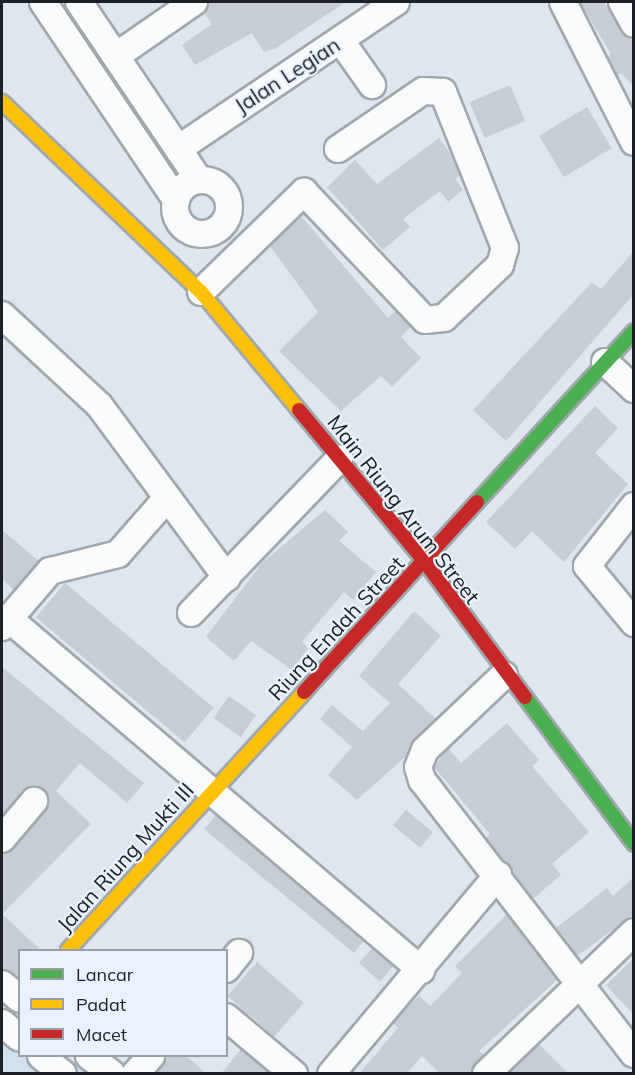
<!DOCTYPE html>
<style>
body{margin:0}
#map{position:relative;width:635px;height:1075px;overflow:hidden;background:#dee7ef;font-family:Mulish,sans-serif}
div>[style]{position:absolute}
.built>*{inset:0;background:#d1e1f1}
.building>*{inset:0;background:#c6cdd4;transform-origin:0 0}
.roads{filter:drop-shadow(2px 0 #a0a7ad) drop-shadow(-2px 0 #a0a7ad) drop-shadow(0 2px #a0a7ad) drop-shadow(0 -2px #a0a7ad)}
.street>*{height:26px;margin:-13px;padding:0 13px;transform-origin:13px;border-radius:13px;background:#fafbfd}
.street>.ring{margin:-13px;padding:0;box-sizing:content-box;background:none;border:26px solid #fafbfd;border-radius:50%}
.fast>*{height:14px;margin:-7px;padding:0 7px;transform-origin:7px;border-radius:7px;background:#4caf50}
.slow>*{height:14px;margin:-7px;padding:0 7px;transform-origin:7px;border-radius:7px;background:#ffc107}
.jam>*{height:14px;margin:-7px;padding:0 7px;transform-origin:7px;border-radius:7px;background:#c62828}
span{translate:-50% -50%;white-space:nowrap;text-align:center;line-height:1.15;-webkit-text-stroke:4.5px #e9f3fd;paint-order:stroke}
.street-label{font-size:21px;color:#1b2126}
.frame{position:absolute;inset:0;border:3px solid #1b2126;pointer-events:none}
.legend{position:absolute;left:18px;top:949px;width:210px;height:108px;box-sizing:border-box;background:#e9f3fd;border:2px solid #979fa7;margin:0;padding:8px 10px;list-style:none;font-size:18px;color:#1b2126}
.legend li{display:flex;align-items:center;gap:12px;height:30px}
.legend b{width:30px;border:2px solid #979fa7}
</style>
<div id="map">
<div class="built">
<div style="clip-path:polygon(2px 997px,19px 1013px,20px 1056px,66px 1056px,86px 1073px,2px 1073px)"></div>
</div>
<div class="building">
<div style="clip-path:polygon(209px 2px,346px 2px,276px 48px,264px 52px,252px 33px,195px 65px,182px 45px,212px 24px,204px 13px)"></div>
<div style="clip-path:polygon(580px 2px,604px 2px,621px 31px,633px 41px,633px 86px,621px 73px,617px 76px,608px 57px,611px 54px)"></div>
<div style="left:510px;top:85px;width:39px;height:44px;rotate:67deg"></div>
<div style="left:587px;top:107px;width:48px;height:56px;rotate:59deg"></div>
<div style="clip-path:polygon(439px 138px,452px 156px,460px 176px,455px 179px,463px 190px,448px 202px,440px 191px,403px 219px,410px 227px,383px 250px,327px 187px,355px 160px,377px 184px)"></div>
<div style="clip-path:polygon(301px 216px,388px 318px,396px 311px,411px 327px,401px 337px,421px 358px,392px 387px,381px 376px,341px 411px,279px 351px,318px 312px,270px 246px)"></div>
<div style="clip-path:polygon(633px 252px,633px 295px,506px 441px,473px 410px,592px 282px,601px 289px)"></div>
<div style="clip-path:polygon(595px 406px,618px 428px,595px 453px,628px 484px,564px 562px,532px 531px,515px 549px,486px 522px)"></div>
<div style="clip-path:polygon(325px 510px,348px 532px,339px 541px,376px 572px,353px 600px,344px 592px,302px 642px,308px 648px,292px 670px,251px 641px,234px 661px,206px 637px,262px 563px)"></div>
<div style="clip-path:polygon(2px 530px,39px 561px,14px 590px,2px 579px)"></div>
<div style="left:65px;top:583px;width:194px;height:45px;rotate:40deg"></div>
<div style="clip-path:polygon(414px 611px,441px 636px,398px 684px,436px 719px,405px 757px,357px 800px,328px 775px,352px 747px,320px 719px,332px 705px,363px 731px,390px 703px,359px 676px)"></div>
<div style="clip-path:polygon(2px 667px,144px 783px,127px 803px,80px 763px,56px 791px,91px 824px,2px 914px,2px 854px,13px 849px,49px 803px,43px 789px,29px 787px,2px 816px)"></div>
<div style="left:229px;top:696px;width:33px;height:27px;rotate:35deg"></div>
<div style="clip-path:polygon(507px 723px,539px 760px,532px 766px,589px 832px,552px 864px,561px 875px,533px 899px,486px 838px,490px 834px,434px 767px,448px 748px,461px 763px)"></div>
<div style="left:406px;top:810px;width:35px;height:20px;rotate:40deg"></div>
<div style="clip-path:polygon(216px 815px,364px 941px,354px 953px,204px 829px)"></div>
<div style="clip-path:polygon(633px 878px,633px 915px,577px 956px,556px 928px,607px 888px,613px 896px)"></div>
<div style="clip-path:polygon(2px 914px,42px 951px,20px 951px,20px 979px,2px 969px)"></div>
<div style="clip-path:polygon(507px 914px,557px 980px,479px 1051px,484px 1055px,469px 1074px,440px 1074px,422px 1056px,406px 1074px,359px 1074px,398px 1028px,393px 1023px,400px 1015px,419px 996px,430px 1006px,462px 973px,455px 966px)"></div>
<div style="left:372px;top:948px;width:28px;height:20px;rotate:41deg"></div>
<div style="clip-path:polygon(633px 959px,633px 1014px,606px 985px)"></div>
<div style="left:257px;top:962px;width:62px;height:45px;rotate:41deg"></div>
<div style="clip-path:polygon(539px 1044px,569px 1074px,508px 1074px)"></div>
<div style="clip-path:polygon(241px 1049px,270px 1074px,221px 1074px)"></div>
<div style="clip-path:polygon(166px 1056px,186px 1056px,207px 1074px,156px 1074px)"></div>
</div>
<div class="roads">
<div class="street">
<div style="left:43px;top:2px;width:239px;rotate:56.1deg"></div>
<div style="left:79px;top:2px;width:215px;rotate:56deg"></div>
<div style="left:563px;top:2px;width:157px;rotate:63.1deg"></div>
<div style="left:622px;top:2px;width:25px;rotate:61deg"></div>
<div style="left:341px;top:41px;width:54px;rotate:54.8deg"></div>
<div style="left:116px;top:56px;width:95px;rotate:-34.7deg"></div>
<div style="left:178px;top:149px;width:263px;rotate:-34deg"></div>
<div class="ring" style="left:175px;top:180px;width:28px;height:28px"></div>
<div style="left:201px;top:292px;width:144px;rotate:-44.2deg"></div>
<div style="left:304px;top:192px;width:176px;rotate:46.6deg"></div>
<div style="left:425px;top:320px;width:19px;rotate:-6deg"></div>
<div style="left:444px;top:318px;width:77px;rotate:-43.4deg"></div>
<div style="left:500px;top:265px;width:18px;rotate:-74deg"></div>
<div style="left:505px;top:248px;width:168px;rotate:-111.7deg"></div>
<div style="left:443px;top:92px;width:20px;rotate:-177deg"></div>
<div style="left:423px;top:91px;width:103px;rotate:145.7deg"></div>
<div style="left:2px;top:315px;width:132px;rotate:42.9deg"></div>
<div style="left:99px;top:405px;width:215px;rotate:53.5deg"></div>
<div style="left:605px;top:362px;width:40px;rotate:43deg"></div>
<div style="left:634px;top:506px;width:76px;rotate:128.1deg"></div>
<div style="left:587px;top:566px;width:74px;rotate:50.5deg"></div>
<div style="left:191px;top:613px;width:214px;rotate:-46.1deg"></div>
<div style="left:8px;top:618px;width:543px;rotate:40.44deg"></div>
<div style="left:2px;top:627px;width:74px;rotate:-49.4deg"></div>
<div style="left:50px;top:571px;width:70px;rotate:-14deg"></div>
<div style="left:118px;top:554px;width:74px;rotate:-48.8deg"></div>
<div style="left:504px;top:675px;width:109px;rotate:136.5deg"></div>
<div style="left:425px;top:750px;width:18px;rotate:112deg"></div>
<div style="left:418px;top:767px;width:14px;rotate:73deg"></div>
<div style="left:422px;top:780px;width:346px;rotate:52.3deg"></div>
<div style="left:2px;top:839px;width:50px;rotate:-49.9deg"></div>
<div style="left:226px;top:969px;width:21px;rotate:-51deg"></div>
<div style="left:2px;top:984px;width:23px;rotate:40deg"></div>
<div style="left:226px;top:1017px;width:89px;rotate:40deg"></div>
<div style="left:2px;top:1023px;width:23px;rotate:40deg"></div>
<div style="left:41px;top:1056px;width:28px;rotate:39deg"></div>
<div style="left:89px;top:1056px;width:29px;rotate:38deg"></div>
<div style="left:135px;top:1074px;width:24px;rotate:-48deg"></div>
<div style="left:331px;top:1074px;width:260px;rotate:-50deg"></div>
<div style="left:486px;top:1074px;width:205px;rotate:-43.8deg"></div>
</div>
<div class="fast">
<div style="left:477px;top:502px;width:232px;rotate:-47.4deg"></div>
<div style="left:525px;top:697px;width:183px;rotate:53.4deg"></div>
</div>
<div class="slow">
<div style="left:2px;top:102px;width:275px;rotate:43.7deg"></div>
<div style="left:201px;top:292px;width:153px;rotate:50.3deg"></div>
<div style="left:68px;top:950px;width:350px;rotate:-47.5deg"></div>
</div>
<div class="jam">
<div style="left:299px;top:410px;width:197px;rotate:50.3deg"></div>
<div style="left:425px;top:562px;width:168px;rotate:53.5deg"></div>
<div style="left:304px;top:692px;width:257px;rotate:-47.7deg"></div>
</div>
</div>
<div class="street-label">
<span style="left:287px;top:75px;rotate:-33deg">Jalan Legian</span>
<span style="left:404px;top:509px;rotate:52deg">Main Riung Arum Street</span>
<span style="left:336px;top:628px;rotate:-47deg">Riung Endah Street</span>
<span style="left:125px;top:857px;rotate:-48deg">Jalan Riung Mukti III</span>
</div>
<div class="frame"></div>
<ul class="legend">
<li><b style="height:8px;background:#4caf50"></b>Lancar</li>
<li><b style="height:8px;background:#ffc107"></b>Padat</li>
<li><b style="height:8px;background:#c62828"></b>Macet</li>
</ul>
</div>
